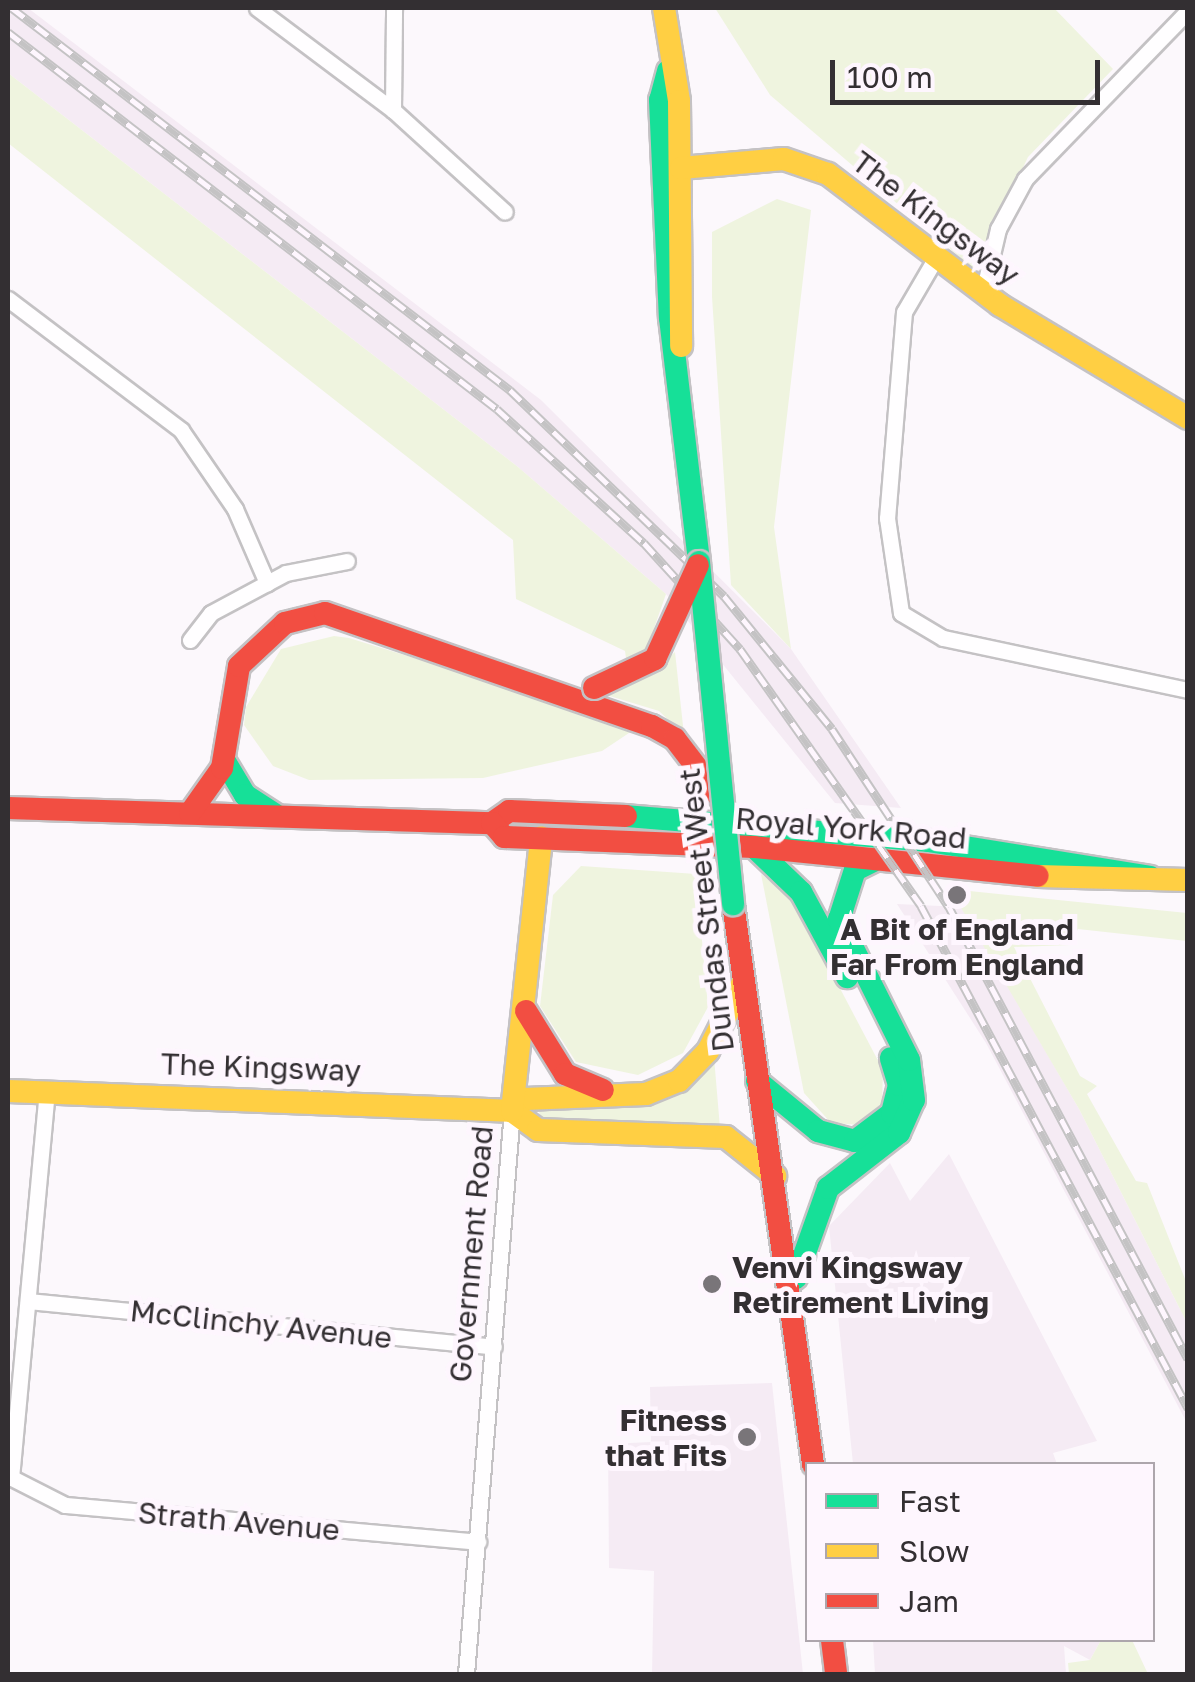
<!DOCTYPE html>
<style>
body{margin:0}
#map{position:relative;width:1195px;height:1682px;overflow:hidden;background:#fcf8fc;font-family:"Golos Text",sans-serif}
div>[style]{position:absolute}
.built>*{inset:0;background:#f5ebf4}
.green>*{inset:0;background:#eff4df}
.roads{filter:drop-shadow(2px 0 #c4c2c4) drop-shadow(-2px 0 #c4c2c4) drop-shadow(0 2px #c4c2c4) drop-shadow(0 -2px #c4c2c4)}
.street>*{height:15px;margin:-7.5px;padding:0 7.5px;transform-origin:7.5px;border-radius:7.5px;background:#fffeff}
.fast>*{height:22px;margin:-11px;padding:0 11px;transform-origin:11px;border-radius:11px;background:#16e098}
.slow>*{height:22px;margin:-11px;padding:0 11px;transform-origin:11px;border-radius:11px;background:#ffcf43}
.jam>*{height:22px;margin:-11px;padding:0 11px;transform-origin:11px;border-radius:11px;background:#f24e42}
.rail>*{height:9px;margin-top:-4.5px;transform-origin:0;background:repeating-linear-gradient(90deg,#fef6fe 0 15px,#c4c3c4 0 30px);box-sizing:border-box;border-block:2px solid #c4c3c4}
.bridges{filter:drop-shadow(2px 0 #c4c2c4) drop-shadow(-2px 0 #c4c2c4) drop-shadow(0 2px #c4c2c4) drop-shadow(0 -2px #c4c2c4)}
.fast-bridge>*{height:22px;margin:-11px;padding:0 11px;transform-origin:11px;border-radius:11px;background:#16e098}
.jam-bridge>*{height:22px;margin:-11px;padding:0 11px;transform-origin:11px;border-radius:11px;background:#f24e42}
.dots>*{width:28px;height:28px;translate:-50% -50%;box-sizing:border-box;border:5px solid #fef6fe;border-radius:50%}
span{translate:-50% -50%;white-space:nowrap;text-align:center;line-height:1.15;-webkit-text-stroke:10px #fef6fe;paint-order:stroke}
.street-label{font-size:30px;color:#332f32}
.poi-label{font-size:30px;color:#332f32;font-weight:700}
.left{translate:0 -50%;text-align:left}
.right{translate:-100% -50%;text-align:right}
.frame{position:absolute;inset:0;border:10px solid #332f32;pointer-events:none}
.legend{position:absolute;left:805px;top:1462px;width:350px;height:180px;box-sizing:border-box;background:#fef6fe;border:2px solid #ada6ac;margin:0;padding:12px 18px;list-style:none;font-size:30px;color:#332f32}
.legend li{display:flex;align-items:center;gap:20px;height:50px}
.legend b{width:50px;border:2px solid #ada6ac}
.scale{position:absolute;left:830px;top:60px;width:270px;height:45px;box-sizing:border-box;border:5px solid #332f32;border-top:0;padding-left:12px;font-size:30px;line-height:35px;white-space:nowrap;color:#332f32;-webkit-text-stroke:8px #fef6fe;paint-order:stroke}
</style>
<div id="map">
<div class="built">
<div style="clip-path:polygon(8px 8px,28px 8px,541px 400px,791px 649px,901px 808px,835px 803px,666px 594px,518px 467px,8px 73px)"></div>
<div style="clip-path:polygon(897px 904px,962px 907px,1079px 1109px,1187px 1323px,1187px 1423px,986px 1043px)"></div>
<div style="clip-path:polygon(949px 1154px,1097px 1441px,1053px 1453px,1057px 1464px,853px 1464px,829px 1226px,890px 1163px,910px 1201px)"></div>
<div style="clip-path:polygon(772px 1383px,803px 1674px,652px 1674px,654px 1571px,609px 1568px,608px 1444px,651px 1442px,650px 1387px)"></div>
<div style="clip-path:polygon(873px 1640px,1101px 1640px,1090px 1660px,1064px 1646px,1066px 1674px,875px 1674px)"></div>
</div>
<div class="green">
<div style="clip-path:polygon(715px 8px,1054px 8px,1113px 69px,1028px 157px,975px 270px,770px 95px)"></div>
<div style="clip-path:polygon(8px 73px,518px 467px,666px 594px,645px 654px,627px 665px,625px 651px,516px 599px,513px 540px,8px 143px)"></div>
<div style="clip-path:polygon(777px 199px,811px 210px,774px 527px,791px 649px,731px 585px,712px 297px,712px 232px)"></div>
<div style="clip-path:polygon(334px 636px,349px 638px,638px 727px,602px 751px,483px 778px,309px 780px,273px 766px,244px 725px,246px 707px,281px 649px)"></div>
<div style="clip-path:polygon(675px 652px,684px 735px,659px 711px,603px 694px,651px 674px)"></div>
<div style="clip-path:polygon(581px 866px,696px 874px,708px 1007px,683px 1053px,638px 1075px,576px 1062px,540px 1006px,553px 895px)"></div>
<div style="clip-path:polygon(761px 874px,794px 901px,883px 1070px,882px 1106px,862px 1125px,831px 1123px,804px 1093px)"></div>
<div style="clip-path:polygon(950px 889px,1187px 913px,1187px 941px,1078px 929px,1070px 945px,1014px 947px,1080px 1076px,1097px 1086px,1087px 1094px,1136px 1181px,1147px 1183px,1187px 1284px,1187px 1323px,1079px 1109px)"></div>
<div style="clip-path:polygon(714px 1057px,720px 1128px,541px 1123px,538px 1105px,636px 1107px,673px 1098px)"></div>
<div style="clip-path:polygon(1101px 1640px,1132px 1640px,1148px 1674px,1069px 1674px,1068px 1663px,1090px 1660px)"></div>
</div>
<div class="roads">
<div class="street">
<div style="left:257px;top:8px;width:170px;rotate:36.9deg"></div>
<div style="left:393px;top:110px;width:151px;rotate:42.3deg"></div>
<div style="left:393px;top:110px;width:102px;rotate:-89.4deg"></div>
<div style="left:935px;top:259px;width:61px;rotate:120.3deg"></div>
<div style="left:904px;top:312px;width:207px;rotate:94.7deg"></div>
<div style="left:887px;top:518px;width:96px;rotate:81.6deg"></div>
<div style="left:901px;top:613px;width:49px;rotate:30.8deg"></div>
<div style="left:943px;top:638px;width:250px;rotate:12deg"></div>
<div style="left:983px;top:293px;width:66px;rotate:-76.8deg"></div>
<div style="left:998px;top:229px;width:57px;rotate:-61.6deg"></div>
<div style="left:1025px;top:179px;width:234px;rotate:-45.9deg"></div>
<div style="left:8px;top:299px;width:217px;rotate:37.1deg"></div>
<div style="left:181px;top:430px;width:96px;rotate:55.6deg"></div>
<div style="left:235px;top:509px;width:81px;rotate:66.6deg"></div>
<div style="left:190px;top:640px;width:34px;rotate:-52deg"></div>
<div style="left:211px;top:613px;width:85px;rotate:-28.1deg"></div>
<div style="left:286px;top:573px;width:62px;rotate:-11.1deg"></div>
<div style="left:28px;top:1301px;width:468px;rotate:5.6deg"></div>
<div style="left:8px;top:1476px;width:64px;rotate:27deg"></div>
<div style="left:65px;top:1505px;width:415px;rotate:5.1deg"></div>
<div style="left:11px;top:1478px;width:390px;rotate:-84.7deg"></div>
<div style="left:466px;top:1674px;width:565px;rotate:-85.33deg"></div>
</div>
<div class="fast">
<div style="left:668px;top:71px;width:30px;rotate:105deg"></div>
<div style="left:660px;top:100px;width:218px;rotate:87.4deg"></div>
<div style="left:670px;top:318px;width:246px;rotate:83.2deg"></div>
<div style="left:224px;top:760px;width:41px;rotate:59deg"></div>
<div style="left:245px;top:795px;width:35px;rotate:33deg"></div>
<div style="left:626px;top:816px;width:303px;rotate:4.7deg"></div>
<div style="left:928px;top:841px;width:225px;rotate:9.2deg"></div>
<div style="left:754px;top:847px;width:65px;rotate:43.8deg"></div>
<div style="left:801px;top:892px;width:97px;rotate:61.6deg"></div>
<div style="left:757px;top:1081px;width:79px;rotate:39.3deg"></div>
<div style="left:818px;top:1131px;width:38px;rotate:15deg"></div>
<div style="left:855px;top:1141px;width:46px;rotate:-37.1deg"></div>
<div style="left:892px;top:1113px;width:29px;rotate:-76deg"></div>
<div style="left:899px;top:1085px;width:28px;rotate:-107deg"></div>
<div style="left:796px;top:1278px;width:96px;rotate:-70.4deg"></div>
<div style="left:828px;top:1188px;width:90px;rotate:-37.8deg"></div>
<div style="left:899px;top:1133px;width:36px;rotate:-66deg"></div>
<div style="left:914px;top:1100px;width:40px;rotate:-97.1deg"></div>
<div style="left:909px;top:1060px;width:157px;rotate:-116.6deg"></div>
<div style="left:839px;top:920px;width:52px;rotate:-72.3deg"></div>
<div style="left:855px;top:870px;width:28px;rotate:-26deg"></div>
</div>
<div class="slow">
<div style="left:664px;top:8px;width:94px;rotate:80.8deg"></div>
<div style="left:679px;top:101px;width:245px;rotate:89.5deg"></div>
<div style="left:681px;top:168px;width:103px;rotate:-5deg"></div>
<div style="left:784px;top:159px;width:46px;rotate:18.8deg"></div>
<div style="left:828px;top:174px;width:216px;rotate:37.3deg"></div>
<div style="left:1000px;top:305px;width:219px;rotate:31deg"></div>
<div style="left:1038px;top:876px;width:150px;rotate:1.5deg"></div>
<div style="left:8px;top:1091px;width:504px;rotate:2.27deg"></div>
<div style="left:512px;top:1111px;width:18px;rotate:-43deg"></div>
<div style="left:525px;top:1099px;width:121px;rotate:-2.4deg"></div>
<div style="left:646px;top:1094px;width:35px;rotate:-22deg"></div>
<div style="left:679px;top:1081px;width:42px;rotate:-46deg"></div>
<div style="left:708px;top:1051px;width:75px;rotate:-63.1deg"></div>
<div style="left:512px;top:1111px;width:32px;rotate:36deg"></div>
<div style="left:538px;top:1130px;width:188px;rotate:2.1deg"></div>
<div style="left:726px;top:1137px;width:63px;rotate:38.5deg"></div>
<div style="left:512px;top:1111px;width:275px;rotate:-83.9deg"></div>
</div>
<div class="jam">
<div style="left:8px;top:808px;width:484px;rotate:1.8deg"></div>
<div style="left:492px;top:823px;width:21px;rotate:-35deg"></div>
<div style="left:509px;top:811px;width:117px;rotate:2.4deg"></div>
<div style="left:190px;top:813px;width:55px;rotate:-54.6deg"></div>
<div style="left:222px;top:768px;width:103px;rotate:-80.5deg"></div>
<div style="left:239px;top:666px;width:63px;rotate:-43.1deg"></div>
<div style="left:285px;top:623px;width:41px;rotate:-14deg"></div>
<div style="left:325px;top:613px;width:346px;rotate:19.1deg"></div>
<div style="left:652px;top:726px;width:26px;rotate:29deg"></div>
<div style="left:675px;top:739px;width:76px;rotate:52.5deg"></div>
<div style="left:492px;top:823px;width:18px;rotate:49deg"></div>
<div style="left:504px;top:837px;width:250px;rotate:2.3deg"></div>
<div style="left:754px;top:847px;width:285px;rotate:5.8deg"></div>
<div style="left:733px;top:904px;width:566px;rotate:81.87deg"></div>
<div style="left:526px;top:1011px;width:74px;rotate:58.2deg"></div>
<div style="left:565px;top:1074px;width:41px;rotate:22.8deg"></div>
<div style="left:832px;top:1640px;width:34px;rotate:83deg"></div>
</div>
</div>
<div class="rail">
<div style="left:12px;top:8px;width:628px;rotate:37.49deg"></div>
<div style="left:510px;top:390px;width:297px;rotate:43.9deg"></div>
<div style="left:724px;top:596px;width:171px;rotate:50.9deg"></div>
<div style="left:832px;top:729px;width:213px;rotate:56.7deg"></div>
<div style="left:949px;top:907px;width:511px;rotate:62.13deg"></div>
<div style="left:8px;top:32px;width:617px;rotate:37.63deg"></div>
<div style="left:497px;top:409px;width:199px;rotate:42.4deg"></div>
<div style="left:644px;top:543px;width:143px;rotate:47.8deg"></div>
<div style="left:740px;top:649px;width:314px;rotate:54.8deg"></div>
<div style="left:921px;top:906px;width:569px;rotate:61.99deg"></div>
</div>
<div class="bridges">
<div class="fast-bridge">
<div style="left:699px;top:562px;width:344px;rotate:84.3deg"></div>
</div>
<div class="jam-bridge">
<div style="left:594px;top:688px;width:68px;rotate:-25.4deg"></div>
<div style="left:655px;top:659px;width:103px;rotate:-65.4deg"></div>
</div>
</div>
<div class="dots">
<div style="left:957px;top:895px;background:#797579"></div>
<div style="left:712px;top:1284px;background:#797579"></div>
<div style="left:747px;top:1437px;background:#797579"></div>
</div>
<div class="street-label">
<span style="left:936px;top:218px;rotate:37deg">The Kingsway</span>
<span style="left:851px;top:828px;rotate:5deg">Royal York Road</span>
<span style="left:706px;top:910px;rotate:-97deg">Dundas Street West</span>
<span style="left:261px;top:1067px;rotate:2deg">The Kingsway</span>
<span style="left:471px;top:1254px;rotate:-85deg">Government Road</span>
<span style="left:261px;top:1324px;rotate:6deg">McClinchy Avenue</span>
<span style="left:239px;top:1521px;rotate:5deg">Strath Avenue</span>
</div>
<div class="poi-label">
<span style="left:957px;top:946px">A Bit of England<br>Far From England</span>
<span class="left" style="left:732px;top:1284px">Venvi Kingsway<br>Retirement Living</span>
<span class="right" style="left:727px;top:1437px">Fitness<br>that Fits</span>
</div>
<div class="frame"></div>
<ul class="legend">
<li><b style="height:12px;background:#16e098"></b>Fast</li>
<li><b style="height:12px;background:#ffcf43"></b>Slow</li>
<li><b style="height:12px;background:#f24e42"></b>Jam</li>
</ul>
<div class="scale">100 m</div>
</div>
